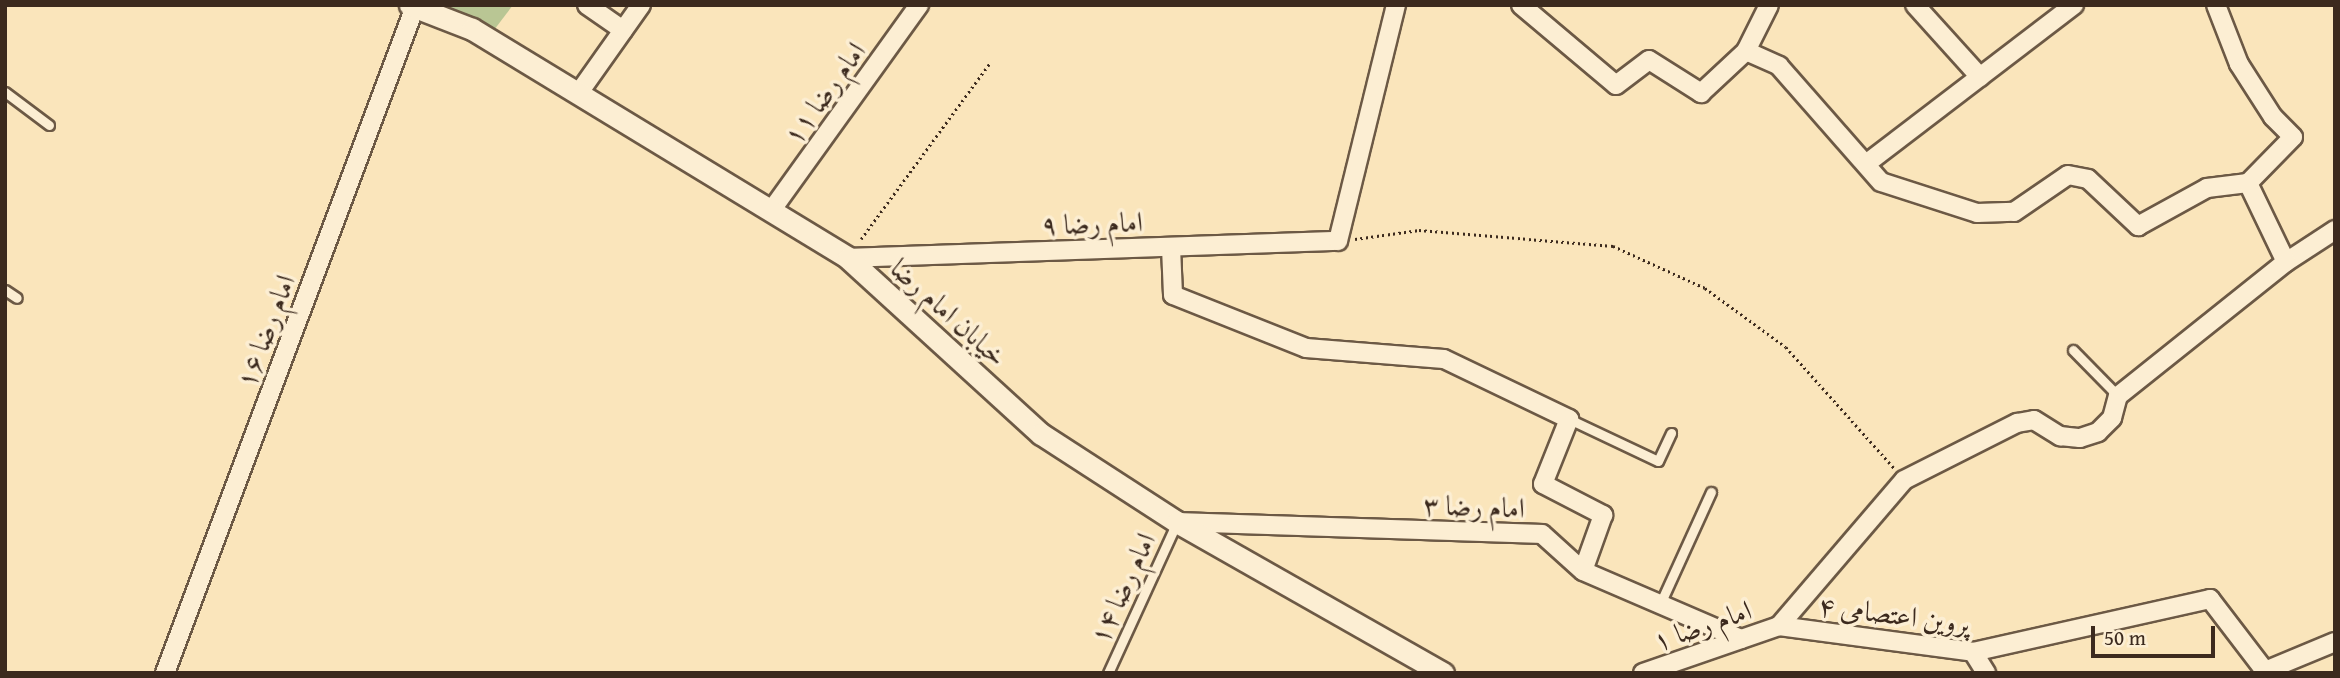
<!DOCTYPE html>
<meta charset="utf-8">
<style>
body{margin:0}
#map{position:relative;width:2340px;height:678px;overflow:hidden;background:#fae5bb;font-family:"Gentium Book Plus",Amiri,serif}
div>[style]{position:absolute}
.green>*{inset:0;background:#b9c694}
.path>*{height:2.5px;margin-top:-1.25px;transform-origin:0;background:repeating-linear-gradient(90deg,#3c2a1e 0 2px,transparent 0 5.5px)}
.roads{filter:drop-shadow(2px 0 #6c5945) drop-shadow(-2px 0 #6c5945) drop-shadow(0 2px #6c5945) drop-shadow(0 -2px #6c5945)}
.service>*{height:9px;margin:-4.5px;padding:0 4.5px;transform-origin:4.5px;border-radius:4.5px;background:#fceed3}
.minor>*{height:18px;margin:-9px;padding:0 9px;transform-origin:9px;border-radius:9px;background:#fceed3}
.tertiary>*{height:21px;margin:-10.5px;padding:0 10.5px;transform-origin:10.5px;border-radius:10.5px;background:#fceed3}
span{translate:-50% -50%;white-space:nowrap;text-align:center;line-height:1.15;-webkit-text-stroke:7px #fceed3;paint-order:stroke}
.street-label{font-size:28px;color:#3c2a1e}
.frame{position:absolute;inset:0;border:7px solid #3c2a1e;pointer-events:none}
.scale{position:absolute;left:2091px;top:626px;width:124px;height:32px;box-sizing:border-box;border:4px solid #3c2a1e;border-top:0;padding-left:9px;font-size:21px;line-height:24px;white-space:nowrap;color:#3c2a1e;-webkit-text-stroke:5px #fceed3;paint-order:stroke}
</style>
<div id="map">
<div class="green">
<div style="clip-path:polygon(429px 5px,513px 5px,491px 34px)"></div>
</div>
<div class="path">
<div style="left:861px;top:239px;width:217px;rotate:-53.8deg"></div>
<div style="left:1355px;top:239px;width:65px;rotate:-8deg"></div>
<div style="left:1419px;top:230px;width:195px;rotate:4.7deg"></div>
<div style="left:1613px;top:246px;width:101px;rotate:24.5deg"></div>
<div style="left:1705px;top:288px;width:100px;rotate:36.1deg"></div>
<div style="left:1786px;top:347px;width:162px;rotate:48.2deg"></div>
</div>
<div class="roads">
<div class="service">
<div style="left:5px;top:92px;width:55px;rotate:36.9deg"></div>
<div style="left:5px;top:290px;width:14px;rotate:34deg"></div>
<div style="left:2073px;top:350px;width:64px;rotate:45.6deg"></div>
<div style="left:1569px;top:419px;width:98px;rotate:25.3deg"></div>
<div style="left:1658px;top:461px;width:31px;rotate:-65deg"></div>
<div style="left:1660px;top:604px;width:123px;rotate:-65.5deg"></div>
<div style="left:1108px;top:673px;width:166px;rotate:-65.4deg"></div>
</div>
<div class="minor">
<div style="left:587px;top:5px;width:44px;rotate:34.8deg"></div>
<div style="left:1521px;top:5px;width:124px;rotate:40.1deg"></div>
<div style="left:1616px;top:85px;width:41px;rotate:-37.1deg"></div>
<div style="left:1649px;top:60px;width:62px;rotate:32.4deg"></div>
<div style="left:1701px;top:93px;width:62px;rotate:-43deg"></div>
<div style="left:1746px;top:51px;width:51px;rotate:-63.4deg"></div>
<div style="left:1915px;top:5px;width:97px;rotate:47.9deg"></div>
<div style="left:1746px;top:51px;width:36px;rotate:24deg"></div>
<div style="left:1779px;top:66px;width:154px;rotate:48.7deg"></div>
<div style="left:1881px;top:182px;width:101px;rotate:17.9deg"></div>
<div style="left:1977px;top:213px;width:37px;rotate:-2deg"></div>
<div style="left:2014px;top:212px;width:65px;rotate:-34.4deg"></div>
<div style="left:2068px;top:175px;width:20px;rotate:11deg"></div>
<div style="left:2088px;top:179px;width:69px;rotate:43.2deg"></div>
<div style="left:2138px;top:226px;width:79px;rotate:-28.8deg"></div>
<div style="left:2207px;top:188px;width:41px;rotate:-7deg"></div>
<div style="left:578px;top:94px;width:109px;rotate:-54.7deg"></div>
<div style="left:1866px;top:164px;width:262px;rotate:-37.4deg"></div>
<div style="left:771px;top:211px;width:254px;rotate:-54.3deg"></div>
<div style="left:1171px;top:247px;width:48px;rotate:87.6deg"></div>
<div style="left:1173px;top:295px;width:143px;rotate:21.7deg"></div>
<div style="left:1306px;top:348px;width:138px;rotate:4.6deg"></div>
<div style="left:1444px;top:359px;width:139px;rotate:25.6deg"></div>
<div style="left:1569px;top:419px;width:70px;rotate:111.8deg"></div>
<div style="left:1543px;top:484px;width:68px;rotate:27.3deg"></div>
<div style="left:1603px;top:515px;width:59px;rotate:109.7deg"></div>
<div style="left:848px;top:258px;width:490px;rotate:-2deg"></div>
<div style="left:1338px;top:241px;width:243px;rotate:-76.2deg"></div>
<div style="left:2286px;top:262px;width:59px;rotate:-33.1deg"></div>
<div style="left:1178px;top:522px;width:364px;rotate:1.9deg"></div>
<div style="left:1542px;top:534px;width:55px;rotate:42.1deg"></div>
<div style="left:1583px;top:571px;width:172px;rotate:23.3deg"></div>
<div style="left:1779px;top:626px;width:192px;rotate:-49.4deg"></div>
<div style="left:1904px;top:480px;width:127px;rotate:-26.8deg"></div>
<div style="left:2017px;top:423px;width:17px;rotate:-10deg"></div>
<div style="left:2034px;top:420px;width:31px;rotate:32deg"></div>
<div style="left:2060px;top:436px;width:20px;rotate:6deg"></div>
<div style="left:2080px;top:438px;width:19px;rotate:-18deg"></div>
<div style="left:2098px;top:432px;width:20px;rotate:-45deg"></div>
<div style="left:2112px;top:418px;width:23px;rotate:-75deg"></div>
<div style="left:2118px;top:396px;width:215px;rotate:-38.6deg"></div>
<div style="left:2286px;top:262px;width:88px;rotate:-115.7deg"></div>
<div style="left:2248px;top:183px;width:64px;rotate:-45.6deg"></div>
<div style="left:2293px;top:137px;width:28px;rotate:-135deg"></div>
<div style="left:2273px;top:117px;width:63px;rotate:-122.7deg"></div>
<div style="left:2239px;top:64px;width:63px;rotate:-111.3deg"></div>
<div style="left:1973px;top:652px;width:25px;rotate:58deg"></div>
<div style="left:165px;top:673px;width:711px;rotate:-69.43deg"></div>
<div style="left:1643px;top:673px;width:144px;rotate:-19.1deg"></div>
<div style="left:1779px;top:626px;width:196px;rotate:7.6deg"></div>
<div style="left:1973px;top:652px;width:243px;rotate:-12.6deg"></div>
<div style="left:2210px;top:599px;width:91px;rotate:52.6deg"></div>
<div style="left:2265px;top:671px;width:76px;rotate:-22.5deg"></div>
</div>
<div class="tertiary">
<div style="left:410px;top:5px;width:66px;rotate:21.2deg"></div>
<div style="left:472px;top:29px;width:440px;rotate:31.3deg"></div>
<div style="left:848px;top:258px;width:261px;rotate:42.4deg"></div>
<div style="left:1041px;top:434px;width:162px;rotate:32.9deg"></div>
<div style="left:1177px;top:522px;width:306px;rotate:29.6deg"></div>
</div>
</div>
<div class="street-label">
<span style="left:824px;top:93px;rotate:-54deg">امام رضا ۱۱</span>
<span style="left:1092px;top:223px;rotate:-2deg">امام رضا ۹</span>
<span style="left:949px;top:312px;rotate:42deg">خیابان امام رضا</span>
<span style="left:265px;top:331px;rotate:-69deg">امام رضا ۱۶</span>
<span style="left:1474px;top:506px;rotate:2deg">امام رضا ۳</span>
<span style="left:1122px;top:588px;rotate:-65deg">امام رضا ۱۴</span>
<span style="left:1894px;top:614px;rotate:7deg">پروین اعتصامی ۴</span>
<span style="left:1702px;top:625px;rotate:-19deg">امام رضا ۱</span>
</div>
<div class="frame"></div>
<div class="scale">50 m</div>
</div>
